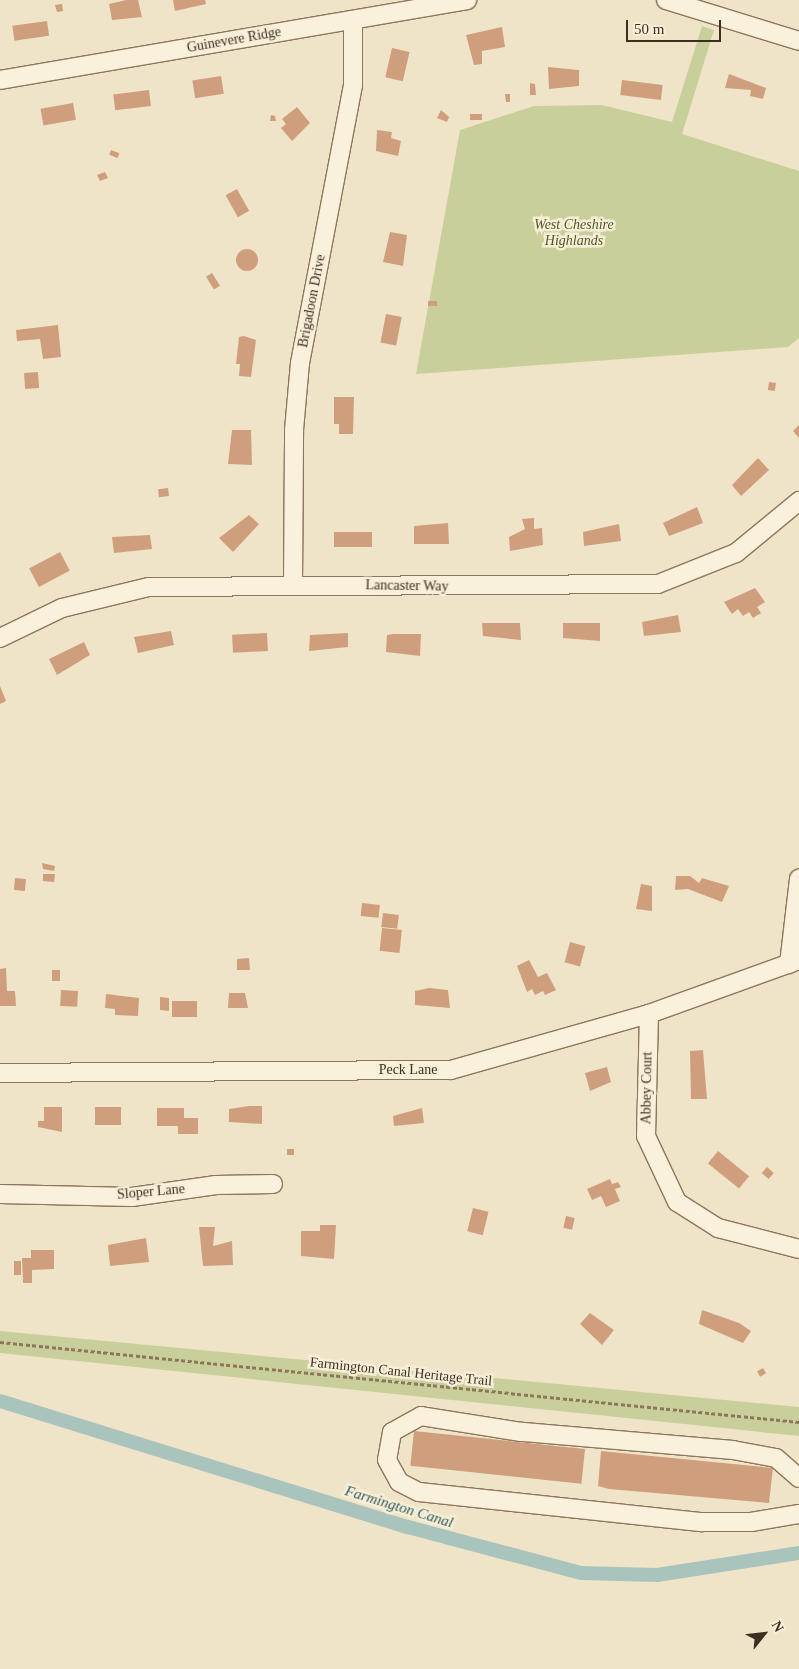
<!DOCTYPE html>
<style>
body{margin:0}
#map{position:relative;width:799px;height:1669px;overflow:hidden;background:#f0e4c8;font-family:"Times New Roman",serif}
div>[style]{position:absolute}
.green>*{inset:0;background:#c9cf9b}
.canal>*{height:14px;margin:-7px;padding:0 7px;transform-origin:7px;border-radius:7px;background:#a9c4bc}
.building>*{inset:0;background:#cf9f7d;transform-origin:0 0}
.round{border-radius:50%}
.path>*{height:2.5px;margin-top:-1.25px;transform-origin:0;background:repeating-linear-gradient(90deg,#8d765c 0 4px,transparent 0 6.5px)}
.roads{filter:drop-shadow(1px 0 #8d765c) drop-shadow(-1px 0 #8d765c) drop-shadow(0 1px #8d765c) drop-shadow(0 -1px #8d765c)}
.minor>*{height:18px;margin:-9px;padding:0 9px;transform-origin:9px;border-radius:9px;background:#faf1dc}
span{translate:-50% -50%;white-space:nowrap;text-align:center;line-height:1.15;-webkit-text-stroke:5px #f7eed8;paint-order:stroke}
.street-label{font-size:14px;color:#3d2e20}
.park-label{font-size:14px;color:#4d5a26;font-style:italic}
.water-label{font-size:15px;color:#2f5d5a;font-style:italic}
.north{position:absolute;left:739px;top:1609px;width:50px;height:50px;-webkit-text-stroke:4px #f7eed8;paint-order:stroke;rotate:61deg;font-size:14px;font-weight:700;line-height:20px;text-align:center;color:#3d2e20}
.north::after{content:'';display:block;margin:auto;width:18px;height:22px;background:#3d2e20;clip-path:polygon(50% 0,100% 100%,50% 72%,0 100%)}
.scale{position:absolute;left:626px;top:20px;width:95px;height:22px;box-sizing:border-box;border:2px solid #3d2e20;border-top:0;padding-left:6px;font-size:15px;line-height:18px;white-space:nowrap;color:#3d2e20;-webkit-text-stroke:4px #f7eed8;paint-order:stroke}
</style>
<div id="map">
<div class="green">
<div style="clip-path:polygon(702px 26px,714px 30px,682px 134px,799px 171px,799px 338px,788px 347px,416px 374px,460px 130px,534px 106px,602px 105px,672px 122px)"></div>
<div style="clip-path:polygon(0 1331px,799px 1407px,799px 1436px,0 1353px)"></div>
</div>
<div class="canal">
<div style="left:0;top:1401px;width:427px;rotate:17.2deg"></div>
<div style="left:408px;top:1527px;width:179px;rotate:14.9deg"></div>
<div style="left:581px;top:1573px;width:76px;rotate:1.5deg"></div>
<div style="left:657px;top:1575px;width:144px;rotate:-8.8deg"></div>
</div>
<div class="building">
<div style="clip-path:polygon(126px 0,138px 0,142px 17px,112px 20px,109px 4px)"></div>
<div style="clip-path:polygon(173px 0,205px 0,206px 4px,175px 11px)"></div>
<div style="clip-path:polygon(62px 4px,63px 11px,57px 12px,55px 5px)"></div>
<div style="left:47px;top:21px;width:15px;height:35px;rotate:82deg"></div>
<div style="clip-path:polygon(502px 27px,505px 47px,482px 51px,482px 64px,474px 65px,466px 35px)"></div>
<div style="left:392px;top:48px;width:18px;height:30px;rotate:13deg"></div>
<div style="clip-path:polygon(548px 67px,579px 70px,579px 86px,549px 89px)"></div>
<div style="clip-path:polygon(729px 74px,766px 88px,763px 99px,750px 96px,751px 90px,725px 88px)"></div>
<div style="left:221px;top:76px;width:18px;height:29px;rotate:81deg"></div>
<div style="left:622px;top:80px;width:41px;height:15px;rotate:7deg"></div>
<div style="clip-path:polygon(530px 83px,535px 84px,536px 95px,530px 95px)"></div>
<div style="left:149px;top:90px;width:16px;height:36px;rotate:83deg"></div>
<div style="clip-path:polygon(505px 94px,510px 94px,510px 102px,506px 102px)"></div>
<div style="left:73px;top:103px;width:17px;height:33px;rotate:80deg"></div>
<div style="clip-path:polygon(297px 107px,310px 123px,292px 141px,281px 128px,286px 124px,282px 119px)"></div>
<div style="clip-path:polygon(441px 110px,449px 117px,447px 122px,437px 118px)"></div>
<div style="left:482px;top:114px;width:6px;height:12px;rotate:90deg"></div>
<div style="clip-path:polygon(271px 115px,275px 116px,276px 121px,270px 121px)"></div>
<div style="clip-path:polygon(377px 130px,392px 132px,391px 138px,401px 141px,398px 156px,376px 151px)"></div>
<div style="left:111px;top:150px;width:9px;height:5px;rotate:21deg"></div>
<div style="clip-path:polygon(105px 172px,108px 178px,100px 181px,97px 175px)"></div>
<div style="left:237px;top:189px;width:25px;height:13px;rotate:61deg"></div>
<div style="clip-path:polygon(390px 232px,407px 235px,403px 266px,383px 262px)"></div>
<div class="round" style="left:236px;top:249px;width:22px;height:22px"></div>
<div style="left:212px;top:273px;width:15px;height:7px;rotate:58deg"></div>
<div style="left:428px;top:301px;width:9px;height:5px"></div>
<div style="left:386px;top:314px;width:16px;height:29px;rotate:11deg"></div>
<div style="clip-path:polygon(58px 325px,61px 357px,43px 359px,40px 339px,17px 341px,16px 330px)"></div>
<div style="clip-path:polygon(244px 336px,256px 340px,251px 377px,239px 376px,240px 364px,236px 364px,239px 337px)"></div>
<div style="left:38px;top:372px;width:16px;height:14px;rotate:86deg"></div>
<div style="left:769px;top:382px;width:7px;height:8px;rotate:8deg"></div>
<div style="clip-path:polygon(334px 397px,354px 397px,353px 434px,339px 434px,339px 424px,334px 424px)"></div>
<div style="clip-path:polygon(799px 425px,799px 438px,793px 431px)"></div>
<div style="clip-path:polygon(232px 430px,251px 430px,252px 465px,228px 464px)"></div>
<div style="clip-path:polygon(758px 458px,769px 470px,741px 496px,732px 485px)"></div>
<div style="left:168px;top:488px;width:8px;height:10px;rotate:83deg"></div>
<div style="clip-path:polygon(697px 507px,703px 523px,669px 536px,663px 523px)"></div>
<div style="clip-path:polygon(249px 515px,259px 524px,233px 552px,219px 538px)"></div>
<div style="clip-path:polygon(534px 518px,534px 529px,542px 528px,543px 545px,510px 551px,509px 537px,525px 529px,522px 519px)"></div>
<div style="clip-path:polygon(448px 523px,449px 544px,414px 544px,414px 526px)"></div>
<div style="clip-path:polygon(619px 524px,621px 541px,584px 546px,583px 532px)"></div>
<div style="left:334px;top:532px;width:38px;height:15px"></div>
<div style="clip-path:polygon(150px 535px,152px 549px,114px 553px,112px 537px)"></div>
<div style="left:60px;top:552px;width:21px;height:35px;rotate:62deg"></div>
<div style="clip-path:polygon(755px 588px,765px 602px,757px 607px,761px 613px,753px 618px,749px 612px,743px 616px,738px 609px,732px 614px,724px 602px)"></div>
<div style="clip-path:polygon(678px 615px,681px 632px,644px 636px,642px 622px)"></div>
<div style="clip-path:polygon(482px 623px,520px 623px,521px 640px,483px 636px)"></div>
<div style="clip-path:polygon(563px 623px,600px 623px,600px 641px,563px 638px)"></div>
<div style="clip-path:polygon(171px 631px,174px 645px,138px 653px,134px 637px)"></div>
<div style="left:267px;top:633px;width:18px;height:35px;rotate:87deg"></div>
<div style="clip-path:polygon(348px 633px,348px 647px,309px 651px,310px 635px)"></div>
<div style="clip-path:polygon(394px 634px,421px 634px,420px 656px,386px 652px,387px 635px)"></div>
<div style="clip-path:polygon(84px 642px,90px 655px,57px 675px,49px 659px)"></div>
<div style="clip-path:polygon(0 686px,6px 701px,0 704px)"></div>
<div style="clip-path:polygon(42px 863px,55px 866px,54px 871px,43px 869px)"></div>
<div style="clip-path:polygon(43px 874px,55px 874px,54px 882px,43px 881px)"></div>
<div style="clip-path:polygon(676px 876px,690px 876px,699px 883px,702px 878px,729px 886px,722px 902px,688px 889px,675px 890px)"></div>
<div style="left:15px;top:878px;width:11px;height:12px;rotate:5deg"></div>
<div style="clip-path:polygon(641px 884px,652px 886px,652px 911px,636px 909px)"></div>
<div style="left:362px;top:903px;width:18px;height:13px;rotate:6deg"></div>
<div style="left:383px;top:913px;width:16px;height:14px;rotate:7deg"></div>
<div style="left:382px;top:928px;width:20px;height:23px;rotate:6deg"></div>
<div style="left:570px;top:942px;width:16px;height:21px;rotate:15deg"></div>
<div style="clip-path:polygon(249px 958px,250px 970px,237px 970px,237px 959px)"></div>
<div style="clip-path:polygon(529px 960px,538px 977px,547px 973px,556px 990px,545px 995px,543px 991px,535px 995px,532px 989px,527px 992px,517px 966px)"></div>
<div style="clip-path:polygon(6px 968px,7px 991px,15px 991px,16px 1006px,0 1006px,0 969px)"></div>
<div style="left:52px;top:970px;width:8px;height:11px"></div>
<div style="clip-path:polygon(429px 988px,448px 990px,450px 1008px,415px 1005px,415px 991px)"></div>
<div style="left:61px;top:990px;width:17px;height:16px;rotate:3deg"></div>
<div style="clip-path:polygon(229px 993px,245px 993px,248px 1008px,228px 1008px)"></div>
<div style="clip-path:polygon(106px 994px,139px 998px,138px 1016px,115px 1015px,115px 1009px,105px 1008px)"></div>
<div style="clip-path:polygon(160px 997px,169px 998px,169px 1011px,160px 1010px)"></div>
<div style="left:172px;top:1001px;width:25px;height:16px"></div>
<div style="clip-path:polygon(703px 1050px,707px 1099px,691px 1099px,690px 1051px)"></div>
<div style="clip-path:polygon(607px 1067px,611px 1082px,590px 1091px,585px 1073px)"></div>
<div style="clip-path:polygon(249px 1106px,262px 1106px,262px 1124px,229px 1122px,229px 1109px)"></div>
<div style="clip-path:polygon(44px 1107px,62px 1107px,62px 1132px,38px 1127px,38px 1121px,44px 1121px)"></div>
<div style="left:121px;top:1107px;width:18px;height:26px;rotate:90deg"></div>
<div style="clip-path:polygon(157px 1108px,184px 1108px,184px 1118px,198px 1118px,198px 1134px,178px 1134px,178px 1126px,157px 1126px)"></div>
<div style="clip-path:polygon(422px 1108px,424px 1123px,394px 1126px,393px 1116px)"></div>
<div style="left:287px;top:1149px;width:7px;height:6px"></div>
<div style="left:718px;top:1151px;width:40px;height:16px;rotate:39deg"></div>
<div style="left:767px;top:1167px;width:9px;height:8px;rotate:41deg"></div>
<div style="clip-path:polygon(610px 1179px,612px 1184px,618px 1182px,621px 1187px,615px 1189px,620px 1201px,606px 1207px,601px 1196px,592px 1200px,587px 1189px)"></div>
<div style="left:473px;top:1208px;width:16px;height:24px;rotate:14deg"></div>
<div style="left:566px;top:1216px;width:9px;height:12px;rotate:13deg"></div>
<div style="clip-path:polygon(320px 1225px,336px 1225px,334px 1259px,301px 1256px,301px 1231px,320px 1231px)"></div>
<div style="clip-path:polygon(199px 1227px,215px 1227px,213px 1246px,232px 1241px,233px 1265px,203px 1266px)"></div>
<div style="clip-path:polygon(146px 1238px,149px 1262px,110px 1266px,108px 1245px)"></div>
<div style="clip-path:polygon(31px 1250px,54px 1250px,54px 1269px,32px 1270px,32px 1283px,23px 1283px,22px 1258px,31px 1258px)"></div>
<div style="left:14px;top:1261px;width:7px;height:14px"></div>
<div style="clip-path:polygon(702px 1310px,739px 1323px,751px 1331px,743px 1343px,699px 1324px)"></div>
<div style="clip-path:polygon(590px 1313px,614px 1330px,602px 1345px,580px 1324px)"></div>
<div style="left:763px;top:1368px;width:6px;height:7px;rotate:59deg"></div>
<div style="left:414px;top:1431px;width:172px;height:35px;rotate:6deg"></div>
<div style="clip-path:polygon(601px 1451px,773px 1468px,769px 1503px,609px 1489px,598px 1486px)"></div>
</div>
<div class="path">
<div style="left:0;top:1342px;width:803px;rotate:5.72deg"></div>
</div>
<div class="roads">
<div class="minor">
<div style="left:666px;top:0;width:139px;rotate:17.1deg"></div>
<div style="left:0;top:80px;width:474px;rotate:-9.7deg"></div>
<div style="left:293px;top:585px;width:155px;rotate:-89.6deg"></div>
<div style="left:294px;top:430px;width:67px;rotate:-84.9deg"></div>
<div style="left:300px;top:363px;width:283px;rotate:-79.2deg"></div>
<div style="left:353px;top:85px;width:65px;rotate:-90deg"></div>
<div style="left:0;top:638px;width:69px;rotate:-25.8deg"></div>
<div style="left:62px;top:608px;width:89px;rotate:-13.6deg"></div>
<div style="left:149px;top:587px;width:509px;rotate:-0.34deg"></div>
<div style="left:658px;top:584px;width:84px;rotate:-21.7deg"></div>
<div style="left:736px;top:553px;width:82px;rotate:-39.5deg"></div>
<div style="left:789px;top:964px;width:86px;rotate:-83.3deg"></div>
<div style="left:649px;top:1014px;width:122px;rotate:91.4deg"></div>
<div style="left:646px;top:1136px;width:73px;rotate:64.8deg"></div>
<div style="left:677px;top:1202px;width:49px;rotate:32.4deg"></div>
<div style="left:718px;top:1228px;width:84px;rotate:14.5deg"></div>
<div style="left:0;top:1073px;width:451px;rotate:-0.4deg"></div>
<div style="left:451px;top:1070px;width:206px;rotate:-15.8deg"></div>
<div style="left:649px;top:1014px;width:159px;rotate:-19.8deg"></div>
<div style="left:0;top:1194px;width:132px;rotate:1.3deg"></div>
<div style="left:132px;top:1197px;width:85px;rotate:-8.1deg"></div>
<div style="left:216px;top:1185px;width:57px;rotate:-1deg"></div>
<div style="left:799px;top:1478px;width:30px;rotate:-139deg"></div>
<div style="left:776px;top:1458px;width:44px;rotate:-169.5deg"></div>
<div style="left:733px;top:1450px;width:213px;rotate:-175.1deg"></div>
<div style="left:521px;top:1432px;width:101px;rotate:-170.9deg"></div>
<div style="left:421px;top:1416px;width:33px;rotate:151deg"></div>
<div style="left:392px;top:1432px;width:28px;rotate:100deg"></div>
<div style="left:387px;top:1460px;width:25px;rotate:61deg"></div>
<div style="left:399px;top:1482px;width:22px;rotate:27deg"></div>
<div style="left:419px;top:1492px;width:285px;rotate:6.1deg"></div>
<div style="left:702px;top:1522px;width:49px"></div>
<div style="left:751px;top:1522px;width:49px;rotate:-9.5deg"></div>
</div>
</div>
<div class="street-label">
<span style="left:234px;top:40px;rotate:-10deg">Guinevere Ridge</span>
<span style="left:312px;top:301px;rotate:-79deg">Brigadoon Drive</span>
<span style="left:407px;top:586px;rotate:1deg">Lancaster Way</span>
<span style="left:408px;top:1070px">Peck Lane</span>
<span style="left:647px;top:1088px;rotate:-89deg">Abbey Court</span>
<span style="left:151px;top:1192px;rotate:-5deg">Sloper Lane</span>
<span style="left:401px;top:1372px;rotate:6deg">Farmington Canal Heritage Trail</span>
</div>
<div class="park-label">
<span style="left:574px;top:233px">West Cheshire<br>Highlands</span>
</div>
<div class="water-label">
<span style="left:399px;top:1507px;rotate:17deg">Farmington Canal</span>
</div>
<div class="north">N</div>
<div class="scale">50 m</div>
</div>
